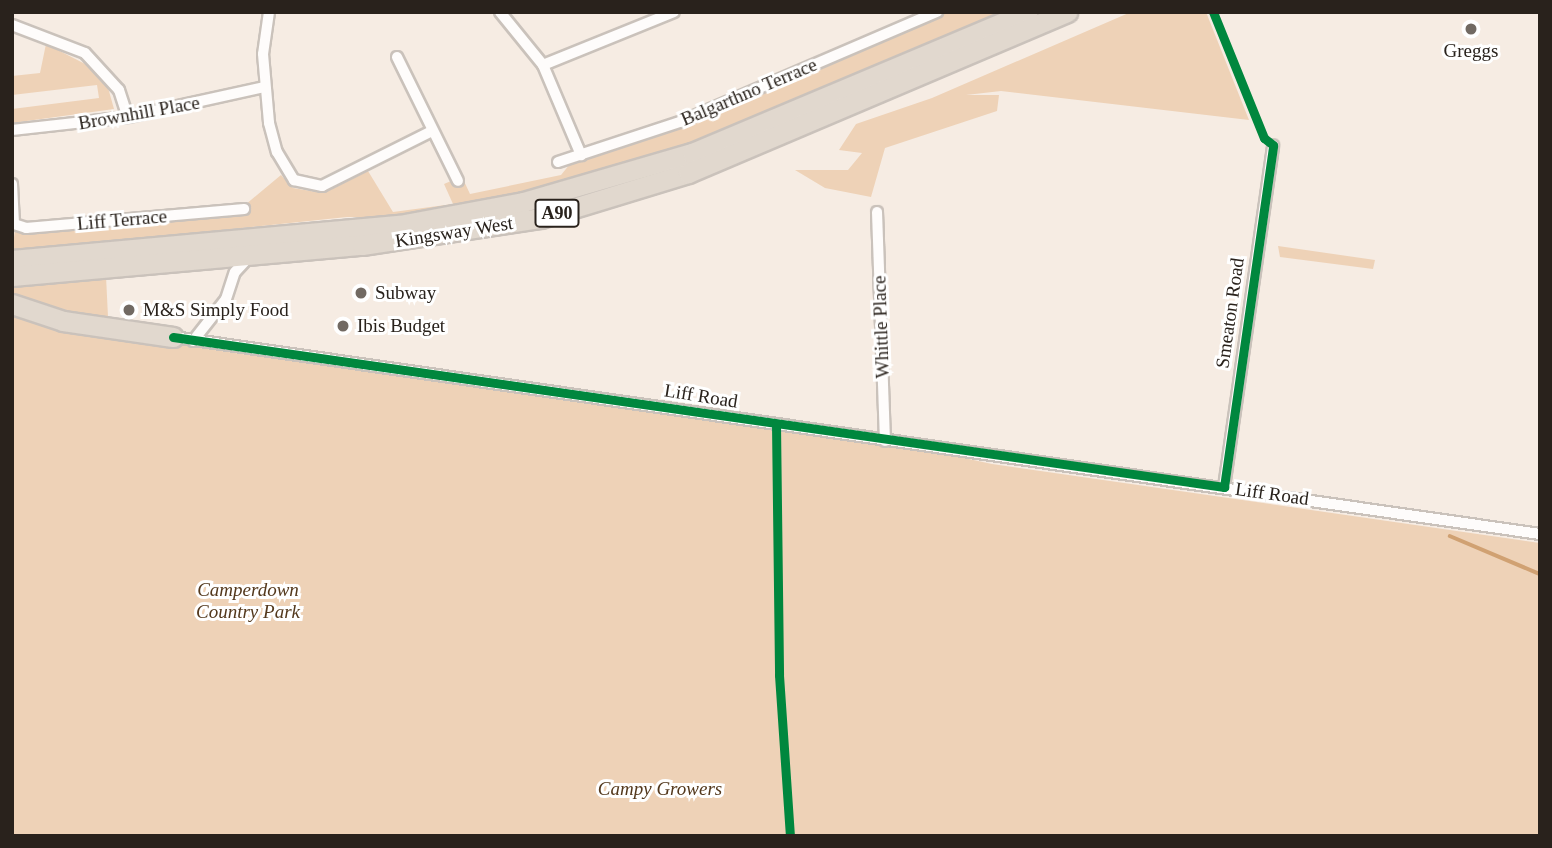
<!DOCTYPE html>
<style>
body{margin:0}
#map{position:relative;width:1552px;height:848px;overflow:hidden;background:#f6ece3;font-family:Georgia,serif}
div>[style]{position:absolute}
.green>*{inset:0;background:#eed2b7}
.stream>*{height:3.5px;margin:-1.75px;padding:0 1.75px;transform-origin:1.75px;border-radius:1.75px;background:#d0a172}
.roads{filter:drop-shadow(2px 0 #cac2bb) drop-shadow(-2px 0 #cac2bb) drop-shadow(0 2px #cac2bb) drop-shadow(0 -2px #cac2bb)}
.street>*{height:10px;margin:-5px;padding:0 5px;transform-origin:5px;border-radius:5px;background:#fefcfb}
.highway>*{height:19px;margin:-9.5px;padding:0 9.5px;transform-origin:9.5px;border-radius:9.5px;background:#e1d8ce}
.cycleway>*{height:9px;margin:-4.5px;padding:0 4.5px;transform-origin:4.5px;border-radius:4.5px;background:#00873e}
.dots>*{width:19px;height:19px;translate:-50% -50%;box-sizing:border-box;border:4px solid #fff;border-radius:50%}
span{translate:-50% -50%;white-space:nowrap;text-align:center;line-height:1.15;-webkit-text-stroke:6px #fff;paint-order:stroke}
.shield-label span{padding:2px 5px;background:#fff;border:2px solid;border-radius:5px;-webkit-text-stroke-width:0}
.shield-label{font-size:18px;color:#29221c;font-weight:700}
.poi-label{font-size:19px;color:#29221c}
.left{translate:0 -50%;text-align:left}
.street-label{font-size:19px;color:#29221c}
.park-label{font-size:19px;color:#53381c;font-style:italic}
.frame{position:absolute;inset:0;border:14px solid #29221c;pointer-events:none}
</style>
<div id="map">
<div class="green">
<div style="clip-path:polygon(949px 12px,1009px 12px,688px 144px,521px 195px,389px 217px,347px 217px,12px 252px,15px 230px,31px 233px,245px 205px,281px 175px,293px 188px,322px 193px,368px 171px,393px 212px,453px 204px,444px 184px,451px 181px,463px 179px,470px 194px,561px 175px,570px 164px,681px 125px)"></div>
<div style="clip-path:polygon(1131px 12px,1206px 12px,1249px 120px,1001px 91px,966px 95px,999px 95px,997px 111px,885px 148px,871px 197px,825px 188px,795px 170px,848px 170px,862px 153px,839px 150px,856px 124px,932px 98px)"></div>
<div style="clip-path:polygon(46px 44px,91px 67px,107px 84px,114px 109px,12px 123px,12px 109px,99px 98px,97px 85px,12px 95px,12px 76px,40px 73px)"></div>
<div style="clip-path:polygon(1278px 246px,1375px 260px,1373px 269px,1280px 257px)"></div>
<div style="clip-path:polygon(106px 276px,108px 317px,54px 312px,12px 300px,12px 284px)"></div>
<div style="clip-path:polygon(12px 313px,76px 330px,757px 428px,885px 441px,992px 464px,1540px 543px,1540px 836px,12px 836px)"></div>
</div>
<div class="stream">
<div style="left:1450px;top:536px;width:98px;rotate:22.9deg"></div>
</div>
<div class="roads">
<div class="street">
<div style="left:269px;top:12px;width:42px;rotate:98.1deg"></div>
<div style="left:263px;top:54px;width:69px;rotate:85deg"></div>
<div style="left:269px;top:123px;width:30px;rotate:75deg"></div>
<div style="left:277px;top:152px;width:33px;rotate:59deg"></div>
<div style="left:294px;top:180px;width:29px;rotate:12deg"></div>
<div style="left:322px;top:186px;width:123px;rotate:-26.6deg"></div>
<div style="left:500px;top:12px;width:68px;rotate:50.9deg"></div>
<div style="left:543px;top:65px;width:98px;rotate:67.1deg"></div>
<div style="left:12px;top:25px;width:78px;rotate:21deg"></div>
<div style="left:85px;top:53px;width:50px;rotate:47.4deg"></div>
<div style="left:119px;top:90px;width:28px;rotate:72deg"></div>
<div style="left:397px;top:57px;width:138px;rotate:63.8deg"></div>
<div style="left:543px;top:65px;width:141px;rotate:-22deg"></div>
<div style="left:12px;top:130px;width:117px;rotate:-6.4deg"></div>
<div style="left:128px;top:117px;width:139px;rotate:-12.4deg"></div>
<div style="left:558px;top:162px;width:128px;rotate:-18.2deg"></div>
<div style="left:680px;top:122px;width:280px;rotate:-23.2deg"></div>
<div style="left:12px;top:184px;width:40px;rotate:87.1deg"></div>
<div style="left:877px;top:212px;width:229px;rotate:88deg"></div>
<div style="left:14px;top:224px;width:13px;rotate:18deg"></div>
<div style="left:26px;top:228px;width:219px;rotate:-5deg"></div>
<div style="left:173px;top:337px;width:1381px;rotate:8.2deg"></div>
<div style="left:193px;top:341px;width:53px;rotate:-51.8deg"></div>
<div style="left:226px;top:299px;width:28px;rotate:-72deg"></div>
<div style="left:235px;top:272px;width:21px;rotate:-47deg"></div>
<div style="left:1224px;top:487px;width:345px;rotate:-81.8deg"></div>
</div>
<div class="highway">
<div style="left:12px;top:260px;width:389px;rotate:-5.2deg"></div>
<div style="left:399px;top:225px;width:126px;rotate:-10.5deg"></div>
<div style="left:523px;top:202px;width:176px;rotate:-16.2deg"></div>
<div style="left:692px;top:153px;width:364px;rotate:-22.8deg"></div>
<div style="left:12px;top:276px;width:351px;rotate:-5.1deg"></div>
<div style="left:362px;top:245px;width:181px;rotate:-8.6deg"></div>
<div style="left:541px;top:218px;width:154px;rotate:-17deg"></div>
<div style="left:688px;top:173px;width:412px;rotate:-23deg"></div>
<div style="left:12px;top:304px;width:54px;rotate:18.4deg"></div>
<div style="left:63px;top:321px;width:111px;rotate:8.3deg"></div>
</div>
</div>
<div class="cycleway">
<div style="left:173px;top:337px;width:1062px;rotate:8.12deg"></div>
<div style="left:1224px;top:487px;width:345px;rotate:-81.8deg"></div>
<div style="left:1273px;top:145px;width:11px;rotate:-142deg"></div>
<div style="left:1264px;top:138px;width:136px;rotate:-112deg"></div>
<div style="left:776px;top:424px;width:251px;rotate:89.3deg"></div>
<div style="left:779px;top:675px;width:161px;rotate:86.1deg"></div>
</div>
<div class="dots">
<div style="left:1471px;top:29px;background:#716962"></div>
<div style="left:361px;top:293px;background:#716962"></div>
<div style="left:129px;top:310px;background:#716962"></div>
<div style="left:343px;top:326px;background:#716962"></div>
</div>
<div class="shield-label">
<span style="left:557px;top:213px">A90</span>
</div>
<div class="poi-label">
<span style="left:1471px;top:51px">Greggs</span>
<span class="left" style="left:375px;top:293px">Subway</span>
<span class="left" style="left:143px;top:310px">M&amp;S Simply Food</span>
<span class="left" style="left:357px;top:326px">Ibis Budget</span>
</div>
<div class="street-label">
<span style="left:749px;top:92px;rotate:-23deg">Balgarthno Terrace</span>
<span style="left:139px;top:113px;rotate:-10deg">Brownhill Place</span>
<span style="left:122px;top:220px;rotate:-5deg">Liff Terrace</span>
<span style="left:454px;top:232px;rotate:-9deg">Kingsway West</span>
<span style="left:1230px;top:313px;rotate:-82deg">Smeaton Road</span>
<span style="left:881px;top:327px;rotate:-92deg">Whittle Place</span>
<span style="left:701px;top:396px;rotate:9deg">Liff Road</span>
<span style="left:1272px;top:494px;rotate:8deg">Liff Road</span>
</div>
<div class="park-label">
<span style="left:248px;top:601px">Camperdown<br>Country Park</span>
<span style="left:660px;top:789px">Campy Growers</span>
</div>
<div class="frame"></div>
</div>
